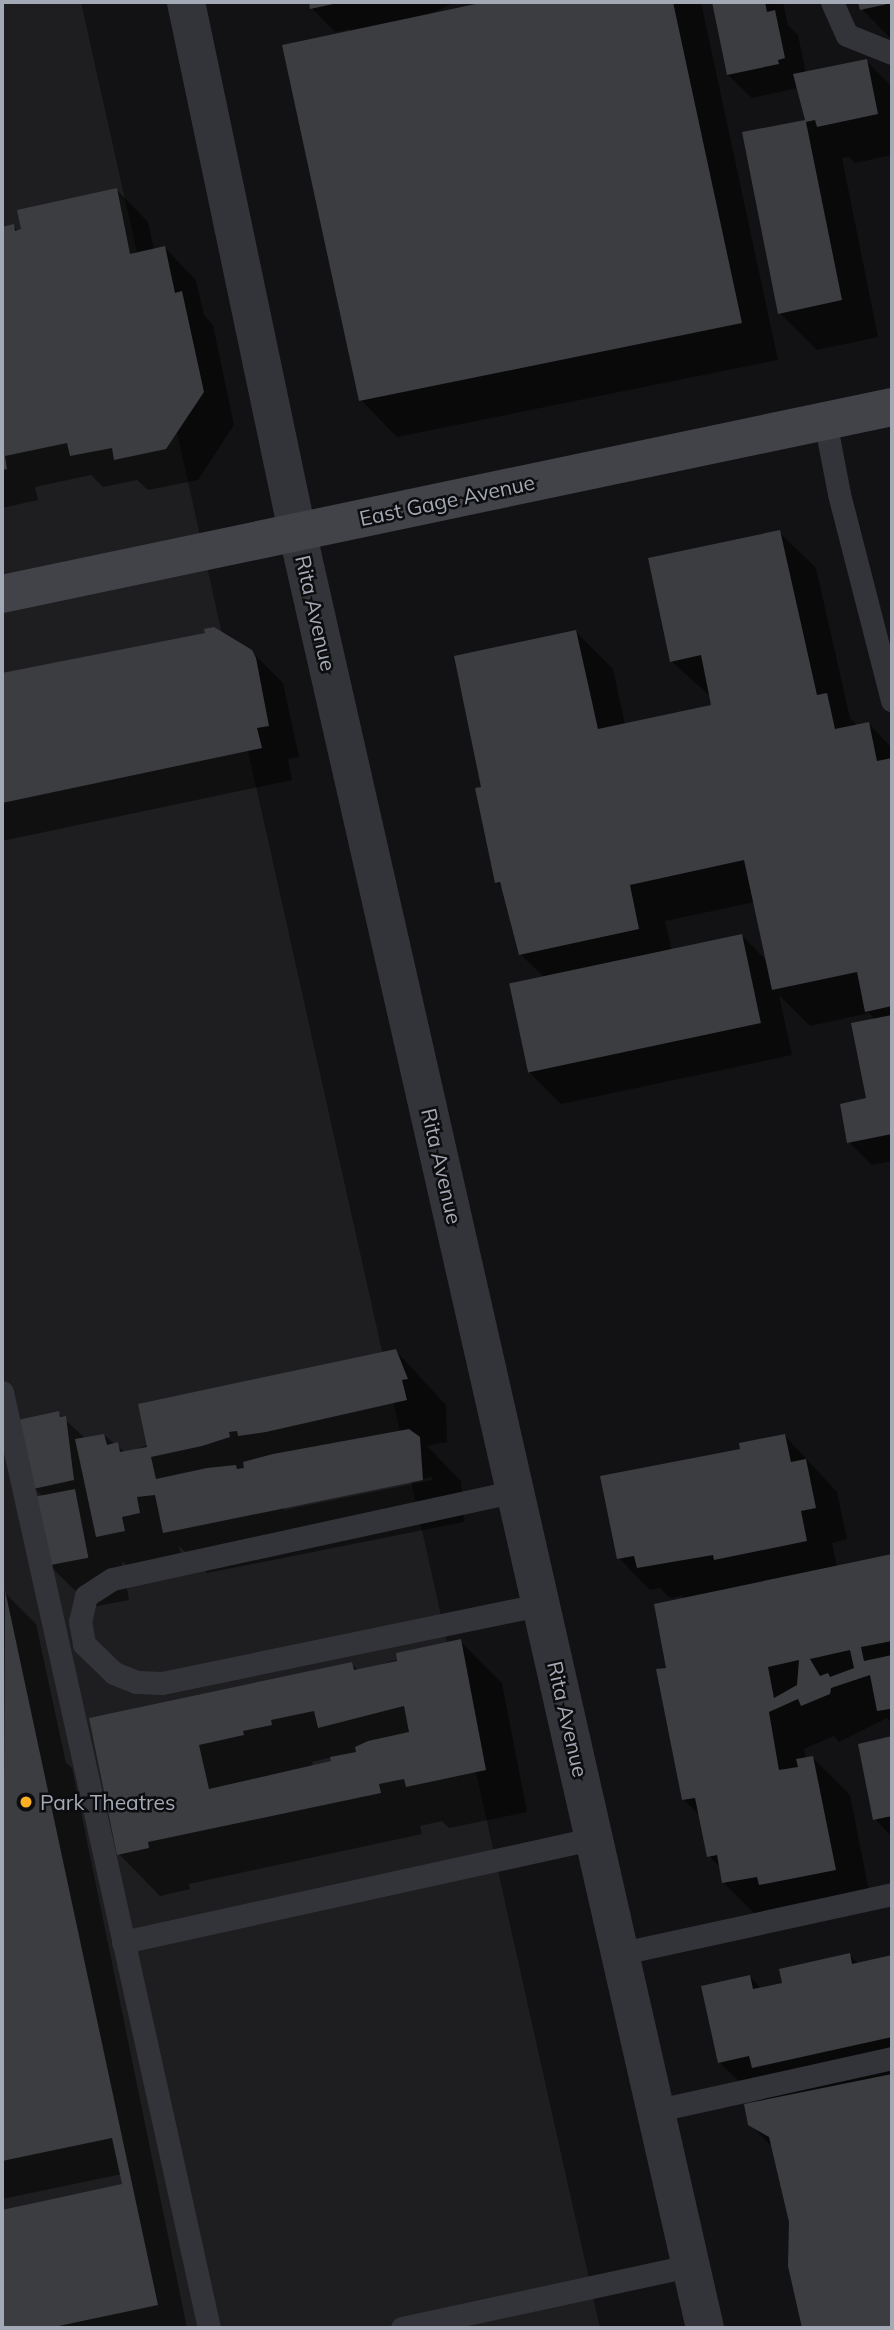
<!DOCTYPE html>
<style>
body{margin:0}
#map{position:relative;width:894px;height:2330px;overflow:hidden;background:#121214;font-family:Mulish,sans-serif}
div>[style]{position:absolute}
.built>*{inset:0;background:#1e1e21}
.shadow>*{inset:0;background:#0007}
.building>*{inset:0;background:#3c3d41;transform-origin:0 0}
.service>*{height:23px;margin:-11.5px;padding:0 11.5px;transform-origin:11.5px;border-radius:11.5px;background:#333439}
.minor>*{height:38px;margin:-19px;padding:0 19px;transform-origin:19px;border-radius:19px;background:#333439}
.secondary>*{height:38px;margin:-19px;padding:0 19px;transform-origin:19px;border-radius:19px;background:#414349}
.dots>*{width:19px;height:19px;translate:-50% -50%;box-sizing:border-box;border:4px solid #0d0d0f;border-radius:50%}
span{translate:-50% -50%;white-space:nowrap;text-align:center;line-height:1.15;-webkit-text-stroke:5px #0d0d0f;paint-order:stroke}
.street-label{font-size:21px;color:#a3a9b5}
.poi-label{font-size:21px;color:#a3a9b5}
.left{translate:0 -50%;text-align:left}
.frame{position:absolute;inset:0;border:4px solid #a3a9b5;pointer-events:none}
</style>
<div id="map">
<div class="built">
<div style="clip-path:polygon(2px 2px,81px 2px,600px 2328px,2px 2328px)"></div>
</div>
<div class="shadow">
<div style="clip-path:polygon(306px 2px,455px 2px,427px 16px,493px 2px,701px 2px,778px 360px,397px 437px,361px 400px,350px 29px,335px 32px)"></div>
<div style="clip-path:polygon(713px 2px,783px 2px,788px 25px,798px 35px,806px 73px,867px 61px,892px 87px,892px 155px,855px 163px,849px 157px,842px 158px,878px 337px,817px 350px,780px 313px,744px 134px,807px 121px,798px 88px,752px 98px,728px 75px)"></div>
<div style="clip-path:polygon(860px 2px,892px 2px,892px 40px,862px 9px)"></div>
<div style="clip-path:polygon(117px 190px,148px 222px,154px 250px,165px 248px,196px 280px,204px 315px,213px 325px,234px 425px,198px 480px,148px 490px,137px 480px,103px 487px,91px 475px,35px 487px,38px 500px,2px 508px,2px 228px,13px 226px,19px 232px)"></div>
<div style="clip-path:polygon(evenodd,779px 532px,816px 568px,850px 718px,858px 726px,869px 724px,892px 748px,892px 1161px,872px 1165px,849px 1142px,868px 1099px,876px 1020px,869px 1013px,810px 1026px,779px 995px,792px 1055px,561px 1104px,529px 1072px,545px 978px,520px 954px,503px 889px,497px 882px,483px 788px,576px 632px,613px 669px,625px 725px,713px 707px,711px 697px,671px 661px,779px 532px,755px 902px,768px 962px,742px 936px,672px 951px,665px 921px,755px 902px)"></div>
<div style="clip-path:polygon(207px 634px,251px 651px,283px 683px,299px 757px,288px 759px,292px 780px,2px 841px,2px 677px)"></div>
<div style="clip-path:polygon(evenodd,396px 1351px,446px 1405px,447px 1442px,427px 1446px,461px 1481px,464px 1522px,207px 1573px,179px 1546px,181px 1555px,139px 1578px,122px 1561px,129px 1600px,92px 1607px,50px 1566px,44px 1498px,34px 1488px,58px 1413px,86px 1439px,104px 1435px,126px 1453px,396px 1351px,432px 1477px,432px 1480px,284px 1510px,284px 1506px,432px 1477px)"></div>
<div style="clip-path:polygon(785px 1436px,837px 1492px,847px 1539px,832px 1543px,837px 1567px,892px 1556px,892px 1724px,887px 1718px,839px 1742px,834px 1736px,804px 1749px,806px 1759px,813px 1758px,850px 1795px,872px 1906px,760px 1919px,723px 1882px,721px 1868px,709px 1856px,701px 1817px,684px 1800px,668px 1670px,683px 1596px,670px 1598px,660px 1588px,650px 1590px,619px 1558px,742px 1450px)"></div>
<div style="clip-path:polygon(4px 1592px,36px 1624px,66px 1763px,72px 1768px,187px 2328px,2px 2328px,2px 2212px,124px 2186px,122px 2174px,2px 2199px)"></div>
<div style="clip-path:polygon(evenodd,460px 1641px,502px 1683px,527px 1812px,449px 1828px,442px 1821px,420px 1826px,422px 1834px,189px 1884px,190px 1889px,160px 1896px,119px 1854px,91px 1719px,352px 1664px,359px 1671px,460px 1641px,332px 1757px,333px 1762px,313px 1767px,312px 1762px,332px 1757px)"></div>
<div style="clip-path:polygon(892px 1738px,892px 1837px,875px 1819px,860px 1745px)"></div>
<div style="clip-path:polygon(849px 1955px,859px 1964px,892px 1956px,892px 2328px,804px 2328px,791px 2222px,773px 2148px,750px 2124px,761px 2103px,719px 2062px,750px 1977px,762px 1989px,784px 1984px)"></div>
</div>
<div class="building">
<div style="clip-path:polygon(309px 2px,338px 2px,338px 3px,310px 9px)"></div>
<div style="clip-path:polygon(485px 2px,673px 2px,742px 323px,359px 401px,282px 45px)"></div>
<div style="clip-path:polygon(712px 2px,765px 2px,767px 12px,775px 10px,785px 58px,778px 60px,779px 64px,727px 75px)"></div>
<div style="clip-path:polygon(858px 2px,892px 2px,892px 3px,860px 10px)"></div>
<div style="clip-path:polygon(867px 59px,878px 114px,817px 127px,815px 120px,806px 122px,842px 300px,778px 314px,742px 132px,805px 120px,793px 74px)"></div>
<div style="clip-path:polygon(117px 188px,130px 254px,165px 246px,175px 293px,182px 291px,204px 392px,166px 449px,114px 460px,112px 448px,70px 456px,67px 443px,5px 456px,7px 469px,2px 470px,2px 227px,14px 224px,15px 231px,21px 229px,17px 210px)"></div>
<div style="clip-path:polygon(780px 530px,817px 695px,827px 693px,835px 729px,869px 722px,877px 761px,892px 758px,892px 1006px,865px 1012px,857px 972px,772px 990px,744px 860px,630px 885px,639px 929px,519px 955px,500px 882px,495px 883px,475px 788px,481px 787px,454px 656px,576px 630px,598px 729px,711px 705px,701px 655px,670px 662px,648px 558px)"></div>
<div style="clip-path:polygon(214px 627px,252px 650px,256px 658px,269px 726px,257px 728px,262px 748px,2px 803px,2px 673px,205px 633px,204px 629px)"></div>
<div style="left:742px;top:934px;width:91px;height:238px;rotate:78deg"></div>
<div style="clip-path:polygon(892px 1015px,892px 1134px,847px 1143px,840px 1104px,866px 1098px,851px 1023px)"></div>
<div style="clip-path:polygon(396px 1349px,408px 1379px,402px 1380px,407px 1400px,266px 1432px,238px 1436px,237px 1431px,229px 1432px,230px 1437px,202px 1446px,151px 1457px,156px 1479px,207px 1468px,236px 1465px,237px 1469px,244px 1468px,243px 1462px,273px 1454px,409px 1429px,420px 1437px,423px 1480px,163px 1533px,155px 1495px,137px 1497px,140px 1513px,122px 1517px,125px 1531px,96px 1537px,75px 1439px,104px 1434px,107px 1445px,118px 1442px,120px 1452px,147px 1447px,138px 1404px)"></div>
<div style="clip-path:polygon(59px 1411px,60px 1417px,66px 1416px,74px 1480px,33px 1489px,18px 1420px)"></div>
<div style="clip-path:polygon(785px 1434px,791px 1462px,806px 1459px,816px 1508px,801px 1511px,807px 1541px,714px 1560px,713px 1555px,637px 1568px,634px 1556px,617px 1559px,600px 1476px,740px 1449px,739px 1443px)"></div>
<div style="left:75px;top:1489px;width:70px;height:41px;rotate:79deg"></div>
<div style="clip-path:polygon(evenodd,892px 1554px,892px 1641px,861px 1647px,864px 1661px,892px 1655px,892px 1715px,890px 1709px,877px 1711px,870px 1675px,831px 1688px,830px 1694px,801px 1706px,798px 1699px,769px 1712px,779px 1770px,798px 1767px,796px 1759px,813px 1756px,836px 1870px,759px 1885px,757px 1877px,722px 1883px,717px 1855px,707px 1857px,695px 1798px,682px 1800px,656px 1669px,666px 1668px,654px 1604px,892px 1554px,850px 1650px,854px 1668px,830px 1677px,828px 1673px,820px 1676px,810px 1659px,850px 1650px,892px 1554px,799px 1660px,797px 1685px,774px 1698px,768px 1667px,799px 1660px)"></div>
<div style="clip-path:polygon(5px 1590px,158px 2305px,49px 2328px,2px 2328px,2px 2210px,122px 2184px,112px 2138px,2px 2161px)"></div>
<div style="clip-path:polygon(evenodd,461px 1639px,486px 1770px,406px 1787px,404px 1779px,379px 1784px,381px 1793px,148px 1842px,149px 1848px,117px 1855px,89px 1718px,352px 1662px,354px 1670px,397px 1661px,396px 1653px,461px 1639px,404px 1706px,409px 1732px,368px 1741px,355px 1747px,356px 1752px,330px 1757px,331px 1761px,209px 1789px,199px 1745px,244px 1735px,243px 1731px,272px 1725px,271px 1720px,314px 1711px,318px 1728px,404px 1706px)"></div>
<div style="clip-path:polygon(892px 1736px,892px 1816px,873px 1820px,858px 1744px)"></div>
<div style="clip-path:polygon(850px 1953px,852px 1964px,892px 1955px,892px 2037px,752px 2068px,749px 2056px,718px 2063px,701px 1986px,750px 1975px,753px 1989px,782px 1983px,779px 1969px)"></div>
<div style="clip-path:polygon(892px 2074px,892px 2328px,802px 2328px,788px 2266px,789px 2222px,769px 2137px,748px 2125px,744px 2104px)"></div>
</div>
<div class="service">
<div style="left:832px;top:2px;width:36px;rotate:66deg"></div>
<div style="left:847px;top:35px;width:48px;rotate:21.8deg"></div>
<div style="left:825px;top:421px;width:74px;rotate:79.1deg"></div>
<div style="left:839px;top:494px;width:213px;rotate:75.6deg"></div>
<div style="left:2px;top:1392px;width:959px;rotate:77.53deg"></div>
<div style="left:516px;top:1491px;width:413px;rotate:167.7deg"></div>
<div style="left:112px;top:1579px;width:31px;rotate:147deg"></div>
<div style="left:86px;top:1596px;width:26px;rotate:103deg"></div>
<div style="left:80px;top:1621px;width:23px;rotate:80deg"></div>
<div style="left:84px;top:1644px;width:42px;rotate:44deg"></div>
<div style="left:114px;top:1673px;width:24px;rotate:22deg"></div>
<div style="left:136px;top:1682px;width:26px;rotate:2deg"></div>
<div style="left:162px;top:1683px;width:388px;rotate:-11.7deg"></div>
<div style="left:123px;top:1942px;width:484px;rotate:-12.4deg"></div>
<div style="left:622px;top:1953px;width:276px;rotate:-12.3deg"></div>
<div style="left:658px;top:2110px;width:240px;rotate:-12.5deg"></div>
<div style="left:402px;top:2328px;width:298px;rotate:-12.2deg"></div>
</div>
<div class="minor">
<div style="left:186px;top:2px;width:541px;rotate:78.15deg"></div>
<div style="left:297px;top:531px;width:1843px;rotate:77.21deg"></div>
</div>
<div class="secondary">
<div style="left:2px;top:594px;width:909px;rotate:-11.87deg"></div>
</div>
<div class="dots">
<div style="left:26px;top:1802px;background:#fbaf24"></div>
</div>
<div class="street-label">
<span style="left:447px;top:500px;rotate:-12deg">East Gage Avenue</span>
<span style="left:316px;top:613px;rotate:77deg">Rita Avenue</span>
<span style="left:442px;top:1166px;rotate:77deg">Rita Avenue</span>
<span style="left:568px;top:1719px;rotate:77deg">Rita Avenue</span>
</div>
<div class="poi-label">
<span class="left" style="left:40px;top:1802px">Park Theatres</span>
</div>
<div class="frame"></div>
</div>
